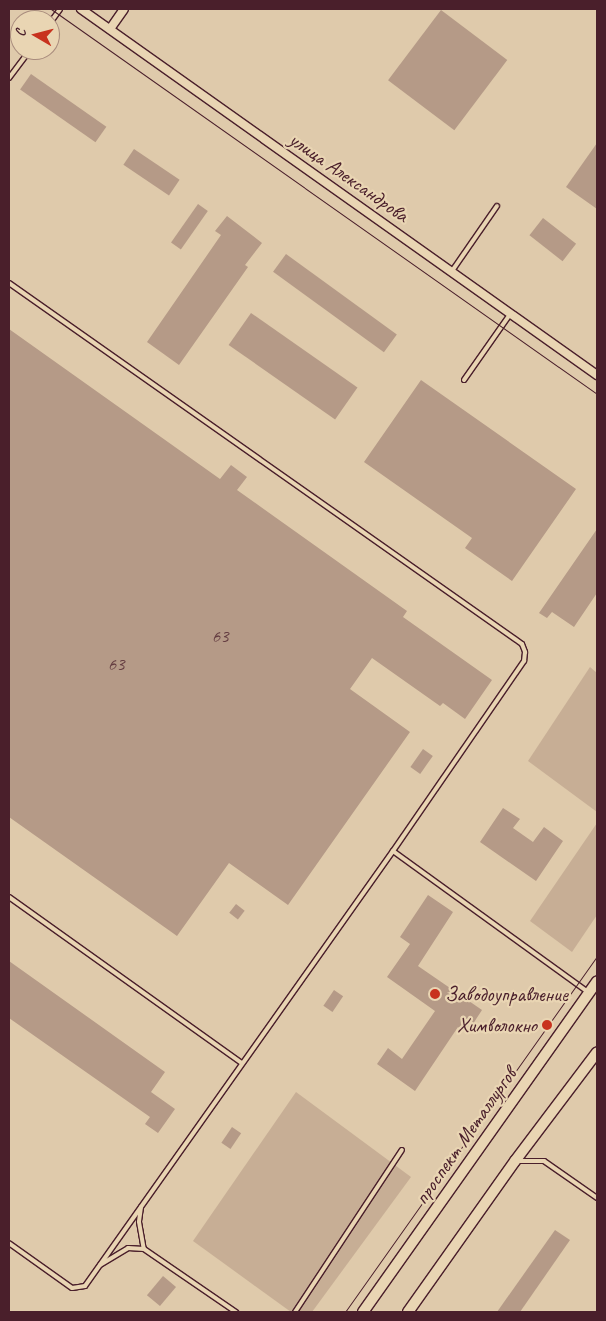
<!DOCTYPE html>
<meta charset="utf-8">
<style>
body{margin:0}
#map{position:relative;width:606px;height:1321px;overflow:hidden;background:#dfcaab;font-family:Caveat,sans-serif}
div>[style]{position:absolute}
.green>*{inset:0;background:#c7ae95}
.building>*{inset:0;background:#b59a87;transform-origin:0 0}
.roads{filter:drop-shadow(1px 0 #4a1f2b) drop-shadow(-1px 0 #4a1f2b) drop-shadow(0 1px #4a1f2b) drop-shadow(0 -1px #4a1f2b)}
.service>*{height:4px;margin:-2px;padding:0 2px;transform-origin:2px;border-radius:2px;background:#e9d5b3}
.minor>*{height:8px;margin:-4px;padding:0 4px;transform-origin:4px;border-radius:4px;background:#e9d5b3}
.tertiary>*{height:10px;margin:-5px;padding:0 5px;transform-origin:5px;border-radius:5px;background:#e9d5b3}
.tram>*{height:1px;margin:-0.5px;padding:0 0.5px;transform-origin:0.5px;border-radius:0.5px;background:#4a1f2b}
.dots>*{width:14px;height:14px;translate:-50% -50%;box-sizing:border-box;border:2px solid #e9d5b3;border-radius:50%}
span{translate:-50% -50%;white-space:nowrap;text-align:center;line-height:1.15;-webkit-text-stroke:4.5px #e9d5b3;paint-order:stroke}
.number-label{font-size:19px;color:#653e42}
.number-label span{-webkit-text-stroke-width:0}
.street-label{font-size:21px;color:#4a1f2b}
.poi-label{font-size:21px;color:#4a1f2b}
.left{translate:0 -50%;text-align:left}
.right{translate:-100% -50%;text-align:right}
.frame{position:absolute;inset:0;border:10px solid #4a1f2b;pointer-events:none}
.north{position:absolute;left:10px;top:10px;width:50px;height:50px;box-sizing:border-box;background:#e9d5b3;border:1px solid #a98c7d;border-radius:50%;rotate:278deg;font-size:14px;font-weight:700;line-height:20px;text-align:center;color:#4a1f2b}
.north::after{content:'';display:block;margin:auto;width:18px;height:22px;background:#c8321e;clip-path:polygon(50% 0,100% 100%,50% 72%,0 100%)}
</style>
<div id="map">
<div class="green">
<div style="clip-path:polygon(590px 667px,597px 673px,597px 812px,528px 761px)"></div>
<div style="clip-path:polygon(597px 823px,597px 915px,572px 952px,530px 921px)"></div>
<div style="clip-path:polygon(296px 1092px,411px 1177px,312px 1312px,291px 1312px,193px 1241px)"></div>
</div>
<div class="building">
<div style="left:441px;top:10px;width:83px;height:88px;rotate:37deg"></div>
<div style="left:31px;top:74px;width:92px;height:19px;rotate:35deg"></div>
<div style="clip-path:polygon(597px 143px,597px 209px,566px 187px)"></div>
<div style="left:134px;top:149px;width:55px;height:19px;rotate:34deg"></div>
<div style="left:198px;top:204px;width:12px;height:47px;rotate:35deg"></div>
<div style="clip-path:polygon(227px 216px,262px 243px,245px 265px,248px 267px,179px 365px,147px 342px,221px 235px,215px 231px)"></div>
<div style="left:543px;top:218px;width:42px;height:22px;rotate:38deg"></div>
<div style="left:286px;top:254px;width:137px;height:22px;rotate:36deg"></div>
<div style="left:251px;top:313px;width:130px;height:39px;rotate:35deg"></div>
<div style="clip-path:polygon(9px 329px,220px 479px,231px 465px,247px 477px,237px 490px,407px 611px,403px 617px,492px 680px,465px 719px,443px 703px,440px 706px,372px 658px,350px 689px,410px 732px,288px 905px,229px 863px,177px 936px,9px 817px)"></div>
<div style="clip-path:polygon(421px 380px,576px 489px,512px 581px,465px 548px,472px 538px,364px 462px)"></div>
<div style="clip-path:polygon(597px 529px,597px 593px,574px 627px,552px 612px,547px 618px,539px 613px)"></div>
<div style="left:423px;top:749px;width:12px;height:22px;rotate:35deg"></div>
<div style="clip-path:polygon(503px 808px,520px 819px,513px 828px,533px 842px,544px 827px,563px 841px,536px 881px,480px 842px)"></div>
<div style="clip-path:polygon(428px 895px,453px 912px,418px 966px,482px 1010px,467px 1033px,458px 1027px,415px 1091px,377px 1064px,388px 1048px,402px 1059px,435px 1011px,387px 977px,410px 944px,400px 937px)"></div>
<div style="left:236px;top:904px;width:11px;height:11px;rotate:38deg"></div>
<div style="clip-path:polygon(9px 961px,165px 1072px,151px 1092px,175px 1109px,158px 1133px,145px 1124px,150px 1117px,9px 1018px)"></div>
<div style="left:334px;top:990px;width:11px;height:19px;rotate:34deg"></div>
<div style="left:232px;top:1127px;width:11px;height:19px;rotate:34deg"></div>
<div style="clip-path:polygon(555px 1230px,570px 1240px,520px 1312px,497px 1312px)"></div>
<div style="left:163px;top:1276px;width:17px;height:25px;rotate:40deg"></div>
</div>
<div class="roads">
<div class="service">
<div style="left:50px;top:23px;width:17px;rotate:-54deg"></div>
<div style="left:9px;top:78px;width:35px;rotate:-53deg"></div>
<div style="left:452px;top:271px;width:79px;rotate:-55.3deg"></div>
<div style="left:9px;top:283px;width:627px;rotate:35.13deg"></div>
<div style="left:522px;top:644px;width:9px;rotate:69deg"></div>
<div style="left:525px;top:652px;width:9px;rotate:96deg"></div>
<div style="left:524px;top:661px;width:231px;rotate:124.6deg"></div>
<div style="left:393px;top:851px;width:533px;rotate:125.3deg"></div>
<div style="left:85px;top:1286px;width:13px;rotate:171deg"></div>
<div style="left:72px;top:1288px;width:77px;rotate:-144.5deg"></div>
<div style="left:464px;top:380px;width:82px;rotate:-55deg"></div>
<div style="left:393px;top:851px;width:241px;rotate:35.9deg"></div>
<div style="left:9px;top:897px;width:286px;rotate:35.5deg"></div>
<div style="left:519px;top:1161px;width:25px"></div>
<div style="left:544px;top:1161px;width:65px;rotate:34.9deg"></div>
<div style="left:141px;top:1207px;width:15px;rotate:98deg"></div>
<div style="left:139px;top:1222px;width:27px;rotate:80deg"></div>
<div style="left:100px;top:1265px;width:33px;rotate:-31deg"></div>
<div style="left:128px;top:1248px;width:16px;rotate:4deg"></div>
<div style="left:144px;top:1249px;width:112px;rotate:34.4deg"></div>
<div style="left:295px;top:1312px;width:194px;rotate:-56.6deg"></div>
</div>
<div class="minor">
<div style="left:81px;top:9px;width:633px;rotate:35.35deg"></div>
<div style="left:110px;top:29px;width:24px;rotate:-55deg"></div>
</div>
<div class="tertiary">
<div style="left:363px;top:1312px;width:405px;rotate:-54.7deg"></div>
<div style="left:408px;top:1312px;width:185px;rotate:-54.7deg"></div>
<div style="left:515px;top:1161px;width:136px;rotate:-53deg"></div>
</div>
</div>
<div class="tram">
<div style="left:51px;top:9px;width:668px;rotate:35.19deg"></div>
<div style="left:345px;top:1312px;width:436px;rotate:-54.7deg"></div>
</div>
<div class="dots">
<div style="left:435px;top:994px;background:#c8321e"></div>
<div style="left:547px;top:1025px;background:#c8321e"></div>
</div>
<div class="number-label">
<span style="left:220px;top:637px">63</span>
<span style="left:116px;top:665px">63</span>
</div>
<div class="street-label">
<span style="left:349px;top:177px;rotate:35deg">улица Александрова</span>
<span style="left:465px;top:1136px;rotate:-55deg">проспект Металлургов</span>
</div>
<div class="poi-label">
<span class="left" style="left:445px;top:994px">Заводоуправление</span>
<span class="right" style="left:537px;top:1025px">Химволокно</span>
</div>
<div class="frame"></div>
<div class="north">С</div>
</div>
